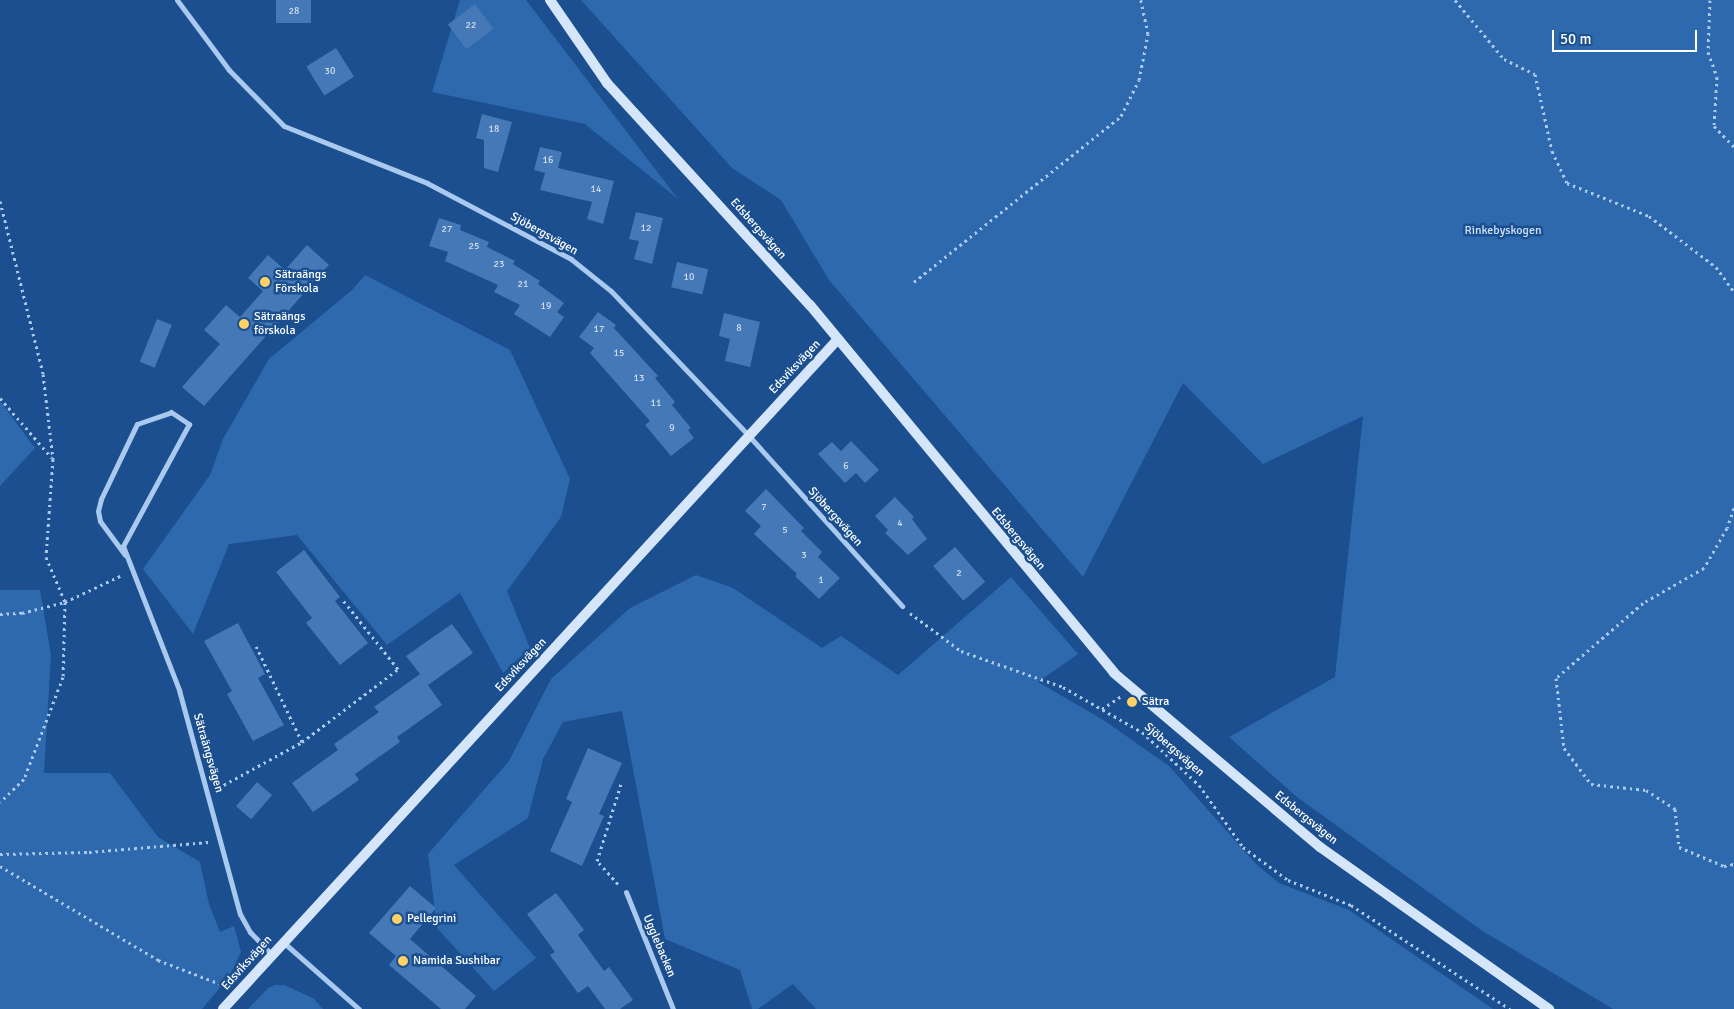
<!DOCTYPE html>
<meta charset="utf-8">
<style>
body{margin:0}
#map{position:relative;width:1734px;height:1009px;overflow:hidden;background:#1b4f8f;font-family:Signika,sans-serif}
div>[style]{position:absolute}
.green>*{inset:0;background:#2e69ad}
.building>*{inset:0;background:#4478b7;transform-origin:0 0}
.path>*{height:3px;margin-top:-1.5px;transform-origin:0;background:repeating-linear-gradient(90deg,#a9c9ee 0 2.5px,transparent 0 6.5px)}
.street>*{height:5px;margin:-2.5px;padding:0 2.5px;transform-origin:2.5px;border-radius:2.5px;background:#a9c9ee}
.secondary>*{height:10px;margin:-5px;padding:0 5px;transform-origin:5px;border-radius:5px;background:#d6e6fa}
.dots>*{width:14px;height:14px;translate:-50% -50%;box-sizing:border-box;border:2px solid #1b4f8f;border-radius:50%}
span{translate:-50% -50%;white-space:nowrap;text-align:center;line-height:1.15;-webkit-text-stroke:5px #1b4f8f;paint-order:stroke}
.number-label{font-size:10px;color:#d0dded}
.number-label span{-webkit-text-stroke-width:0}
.street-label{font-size:12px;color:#fff}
.park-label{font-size:12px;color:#cfe3fa}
.poi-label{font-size:12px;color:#fff}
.left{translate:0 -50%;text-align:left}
.scale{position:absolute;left:1552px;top:30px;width:145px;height:22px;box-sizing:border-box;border:2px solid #fff;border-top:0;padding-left:6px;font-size:15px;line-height:18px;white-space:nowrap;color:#fff;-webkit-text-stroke:4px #1b4f8f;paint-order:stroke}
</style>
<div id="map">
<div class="green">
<div style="clip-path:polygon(460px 0,526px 0,678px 199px,585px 124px,432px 92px)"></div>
<div style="clip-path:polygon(581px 0,1734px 0,1734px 1009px,1613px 1009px,1481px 930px,1297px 797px,1229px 737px,1335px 677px,1363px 416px,1263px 464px,1183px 383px,1083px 577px,829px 280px,781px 200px,732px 168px)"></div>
<div style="clip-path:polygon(365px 275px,510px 350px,570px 479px,561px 517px,507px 591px,530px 648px,503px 673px,460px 593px,387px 645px,297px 535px,229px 544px,193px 634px,143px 569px,210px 475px,223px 439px,269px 359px,352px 290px)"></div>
<div style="clip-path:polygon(0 401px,35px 448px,0 486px)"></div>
<div style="clip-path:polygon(696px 575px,733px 588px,822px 648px,841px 636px,898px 675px,1011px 577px,1078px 654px,1038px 682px,1105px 721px,1169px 766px,1256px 864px,1279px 883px,1349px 910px,1493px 1009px,816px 1009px,793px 984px,758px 1009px,752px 1009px,740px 970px,665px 939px,622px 711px,563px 722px,543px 759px,528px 818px,454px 865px,536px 958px,494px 991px,437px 928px,428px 854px,509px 761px,551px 679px,630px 608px)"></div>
<div style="clip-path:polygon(0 590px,40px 590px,51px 655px,44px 773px,110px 773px,158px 837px,200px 862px,209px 904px,220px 932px,234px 926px,241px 952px,229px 977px,202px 1009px,0 1009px)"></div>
<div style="clip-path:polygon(275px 985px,284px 985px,313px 998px,323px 1009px,248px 1009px,268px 988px)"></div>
</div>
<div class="building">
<div style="left:276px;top:0;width:35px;height:23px"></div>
<div style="left:475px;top:4px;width:31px;height:34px;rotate:53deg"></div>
<div style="left:336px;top:48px;width:34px;height:35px;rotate:58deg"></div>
<div style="clip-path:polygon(482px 114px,512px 122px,498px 172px,484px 168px,484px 140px,476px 138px)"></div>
<div style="clip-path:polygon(540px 147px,562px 152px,558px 168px,614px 181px,603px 224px,587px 219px,592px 202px,540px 190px,545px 173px,534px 170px)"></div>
<div style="clip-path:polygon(636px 212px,663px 218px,652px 264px,634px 259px,639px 241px,629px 239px)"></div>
<div style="clip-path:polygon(439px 218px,461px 225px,460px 230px,489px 242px,487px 247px,515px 261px,513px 264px,540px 281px,538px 284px,564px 303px,557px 312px,564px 317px,550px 337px,514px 314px,520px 305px,494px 292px,498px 285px,445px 261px,448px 252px,429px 246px)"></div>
<div style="clip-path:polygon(307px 245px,329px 265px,204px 406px,182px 387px,220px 344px,204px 330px,226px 305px,240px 317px,263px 291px,248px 278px,268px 255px,285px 270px)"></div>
<div style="left:677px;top:262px;width:32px;height:26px;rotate:13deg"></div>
<div style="clip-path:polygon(598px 312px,616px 325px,614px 328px,658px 376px,655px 378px,675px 402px,672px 405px,691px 428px,688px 430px,694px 438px,671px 456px,645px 425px,650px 421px,590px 353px,594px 348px,579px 337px)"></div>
<div style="clip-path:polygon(724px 313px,760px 322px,750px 367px,725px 361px,730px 339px,719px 336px)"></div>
<div style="left:157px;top:319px;width:16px;height:46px;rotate:22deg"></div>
<div style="clip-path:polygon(851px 441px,879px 470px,865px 483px,856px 473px,845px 483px,818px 454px,832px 442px,841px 451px)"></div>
<div style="clip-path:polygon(766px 489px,804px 528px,801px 531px,822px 552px,818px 557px,840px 578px,819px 599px,795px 576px,797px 574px,754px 534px,761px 526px,745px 511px)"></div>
<div style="clip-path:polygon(895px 497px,914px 517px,912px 519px,927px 539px,908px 555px,885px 533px,888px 530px,875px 516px)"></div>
<div style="left:955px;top:547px;width:46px;height:29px;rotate:49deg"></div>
<div style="clip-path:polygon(304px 550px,340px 597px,335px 601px,368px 643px,340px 665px,306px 623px,312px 618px,276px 572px)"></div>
<div style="clip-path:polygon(238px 623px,265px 674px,258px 678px,284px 725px,253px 741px,227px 694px,232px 691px,204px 641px)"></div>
<div style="clip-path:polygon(452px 624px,473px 653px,428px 685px,442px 705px,397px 737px,400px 742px,355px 774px,359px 780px,313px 812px,292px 783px,338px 750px,334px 744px,379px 712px,374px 707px,420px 674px,406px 656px)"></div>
<div style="clip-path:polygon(588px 748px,622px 763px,599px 814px,604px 816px,582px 866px,550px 851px,572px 802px,566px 799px)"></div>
<div style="left:257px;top:782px;width:20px;height:32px;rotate:41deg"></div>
<div style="clip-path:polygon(410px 886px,436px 908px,410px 939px,476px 996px,465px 1009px,441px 1009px,389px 965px,396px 956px,369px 933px)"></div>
<div style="clip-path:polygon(556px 893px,584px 930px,578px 935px,604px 971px,609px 967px,633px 1000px,620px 1009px,605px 1009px,588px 986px,578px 993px,550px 955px,555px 952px,527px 914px)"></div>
</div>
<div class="path">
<div style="left:1455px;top:0;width:77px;rotate:50.3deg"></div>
<div style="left:1504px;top:59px;width:34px;rotate:26deg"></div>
<div style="left:1535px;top:74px;width:79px;rotate:77.6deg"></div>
<div style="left:1552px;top:151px;width:35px;rotate:65deg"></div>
<div style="left:1567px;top:183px;width:88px;rotate:21.9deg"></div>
<div style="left:1649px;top:216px;width:84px;rotate:37.3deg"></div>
<div style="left:1716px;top:267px;width:31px;rotate:54deg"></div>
<div style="left:1710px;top:0;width:52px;rotate:92.2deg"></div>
<div style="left:1708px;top:52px;width:27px;rotate:70deg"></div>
<div style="left:1717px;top:77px;width:49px;rotate:93.5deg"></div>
<div style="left:1714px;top:126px;width:29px;rotate:46deg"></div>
<div style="left:0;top:201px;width:178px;rotate:76deg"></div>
<div style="left:43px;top:374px;width:86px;rotate:83.3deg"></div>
<div style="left:53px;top:459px;width:98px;rotate:94.1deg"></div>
<div style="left:46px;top:557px;width:49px;rotate:67.1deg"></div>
<div style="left:65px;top:602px;width:75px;rotate:91.5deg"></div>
<div style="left:63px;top:677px;width:109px;rotate:110.9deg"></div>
<div style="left:24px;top:779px;width:33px;rotate:136deg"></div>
<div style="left:914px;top:282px;width:265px;rotate:-38.7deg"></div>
<div style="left:1121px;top:116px;width:40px;rotate:-63.4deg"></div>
<div style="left:1139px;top:80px;width:47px;rotate:-78.9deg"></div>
<div style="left:1148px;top:34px;width:35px;rotate:-102deg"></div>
<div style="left:0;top:398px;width:79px;rotate:49.1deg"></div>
<div style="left:1734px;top:508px;width:21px;rotate:109deg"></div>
<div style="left:1727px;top:528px;width:46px;rotate:119.9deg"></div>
<div style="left:1704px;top:568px;width:70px;rotate:150.2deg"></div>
<div style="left:1643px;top:603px;width:115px;rotate:139.2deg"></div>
<div style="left:1556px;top:678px;width:70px;rotate:83.5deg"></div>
<div style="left:1564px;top:748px;width:45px;rotate:53.1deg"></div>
<div style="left:1591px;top:784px;width:55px;rotate:6.2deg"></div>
<div style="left:1646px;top:790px;width:35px;rotate:33deg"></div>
<div style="left:1675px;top:809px;width:38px;rotate:84deg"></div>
<div style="left:1679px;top:847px;width:49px;rotate:22.9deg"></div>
<div style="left:1724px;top:866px;width:10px;rotate:-11deg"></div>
<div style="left:910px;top:613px;width:64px;rotate:36.7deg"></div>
<div style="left:961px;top:651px;width:108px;rotate:19.4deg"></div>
<div style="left:1063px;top:687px;width:91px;rotate:29.7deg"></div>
<div style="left:1142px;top:732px;width:78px;rotate:42.9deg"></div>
<div style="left:1199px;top:785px;width:76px;rotate:54.6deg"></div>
<div style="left:1243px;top:847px;width:56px;rotate:36.3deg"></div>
<div style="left:1288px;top:880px;width:68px;rotate:21.6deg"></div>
<div style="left:1351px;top:905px;width:190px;rotate:33.2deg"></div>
<div style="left:0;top:614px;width:22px;rotate:-3deg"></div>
<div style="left:22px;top:613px;width:44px;rotate:-14.3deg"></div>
<div style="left:65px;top:602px;width:63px;rotate:-25.3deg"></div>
<div style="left:1102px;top:709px;width:23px;rotate:-34deg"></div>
<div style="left:302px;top:742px;width:121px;rotate:-37.2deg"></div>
<div style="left:398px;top:669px;width:88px;rotate:-128.6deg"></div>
<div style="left:218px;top:788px;width:96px;rotate:-28.7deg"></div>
<div style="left:302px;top:742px;width:106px;rotate:-115.6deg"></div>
<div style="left:0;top:854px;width:89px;rotate:-1.3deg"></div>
<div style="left:89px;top:852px;width:120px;rotate:-4.8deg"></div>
<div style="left:0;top:866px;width:184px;rotate:30.7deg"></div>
<div style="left:158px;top:960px;width:73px;rotate:20.9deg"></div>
<div style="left:618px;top:884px;width:31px;rotate:-132deg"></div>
<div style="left:597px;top:861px;width:81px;rotate:-72.7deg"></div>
</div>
<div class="street">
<div style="left:177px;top:0;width:87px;rotate:53.4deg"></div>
<div style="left:229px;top:70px;width:78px;rotate:45.5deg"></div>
<div style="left:284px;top:126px;width:154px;rotate:21.7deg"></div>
<div style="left:427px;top:183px;width:163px;rotate:27.8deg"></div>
<div style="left:571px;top:259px;width:51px;rotate:38.7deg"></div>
<div style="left:611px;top:291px;width:200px;rotate:46.4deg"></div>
<div style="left:749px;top:436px;width:229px;rotate:48deg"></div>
<div style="left:125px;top:555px;width:42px;rotate:-126.3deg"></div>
<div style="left:100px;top:521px;width:10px;rotate:-101deg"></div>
<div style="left:98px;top:511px;width:12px;rotate:-76deg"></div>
<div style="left:101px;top:499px;width:83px;rotate:-64.4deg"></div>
<div style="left:137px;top:424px;width:36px;rotate:-19deg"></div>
<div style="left:171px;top:412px;width:22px;rotate:34deg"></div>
<div style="left:189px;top:424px;width:139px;rotate:118.4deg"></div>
<div style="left:123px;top:546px;width:155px;rotate:68.7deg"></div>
<div style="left:179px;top:690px;width:232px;rotate:74.8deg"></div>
<div style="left:240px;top:914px;width:21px;rotate:61deg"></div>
<div style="left:250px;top:932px;width:30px;rotate:46deg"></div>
<div style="left:626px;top:892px;width:126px;rotate:68.1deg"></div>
<div style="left:283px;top:942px;width:101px;rotate:41.4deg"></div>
</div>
<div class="secondary">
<div style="left:550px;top:0;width:101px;rotate:55.5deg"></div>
<div style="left:607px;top:83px;width:301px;rotate:47.6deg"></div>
<div style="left:810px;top:305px;width:477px;rotate:50.4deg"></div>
<div style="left:1114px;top:673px;width:270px;rotate:40.2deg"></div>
<div style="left:1320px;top:847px;width:281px;rotate:35.3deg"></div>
<div style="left:223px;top:1009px;width:909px;rotate:-47.45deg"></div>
</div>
<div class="dots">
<div style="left:265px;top:282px;background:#ffd166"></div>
<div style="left:244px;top:324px;background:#ffd166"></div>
<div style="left:1132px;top:702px;background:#ffd166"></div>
<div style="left:397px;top:919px;background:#ffd166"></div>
<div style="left:403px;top:961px;background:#ffd166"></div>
</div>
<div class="number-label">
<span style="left:294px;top:12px">28</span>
<span style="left:471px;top:26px">22</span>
<span style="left:330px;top:72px">30</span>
<span style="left:494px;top:130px">18</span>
<span style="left:548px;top:161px">16</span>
<span style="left:596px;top:190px">14</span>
<span style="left:646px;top:229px">12</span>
<span style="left:447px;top:230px">27</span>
<span style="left:474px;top:247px">25</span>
<span style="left:499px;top:265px">23</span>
<span style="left:689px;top:278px">10</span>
<span style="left:523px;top:285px">21</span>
<span style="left:546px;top:307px">19</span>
<span style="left:739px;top:329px">8</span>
<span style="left:599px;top:330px">17</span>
<span style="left:619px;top:354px">15</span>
<span style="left:639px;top:379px">13</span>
<span style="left:656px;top:404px">11</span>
<span style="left:672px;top:429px">9</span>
<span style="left:846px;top:467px">6</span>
<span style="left:764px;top:508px">7</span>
<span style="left:900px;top:524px">4</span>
<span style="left:785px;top:531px">5</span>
<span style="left:804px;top:556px">3</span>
<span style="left:959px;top:574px">2</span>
<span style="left:821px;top:581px">1</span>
</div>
<div class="street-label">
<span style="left:758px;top:229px;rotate:48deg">Edsbergsvägen</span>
<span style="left:544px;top:234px;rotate:29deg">Sjöbergsvägen</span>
<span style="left:795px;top:367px;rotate:-47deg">Edsviksvägen</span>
<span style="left:835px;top:517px;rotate:48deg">Sjöbergsvägen</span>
<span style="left:1018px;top:539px;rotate:50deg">Edsbergsvägen</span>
<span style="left:521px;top:665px;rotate:-47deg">Edsviksvägen</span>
<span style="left:1174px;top:750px;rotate:41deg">Sjöbergsvägen</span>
<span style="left:208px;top:753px;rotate:74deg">Sätraängsvägen</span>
<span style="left:1306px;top:818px;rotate:39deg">Edsbergsvägen</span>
<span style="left:659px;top:946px;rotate:67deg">Ugglebacken</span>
<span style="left:247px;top:963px;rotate:-48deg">Edsviksvägen</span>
</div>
<div class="park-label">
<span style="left:1503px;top:231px">Rinkebyskogen</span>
</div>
<div class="poi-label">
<span class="left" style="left:275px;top:282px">Sätraängs<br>Förskola</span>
<span class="left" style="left:254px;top:324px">Sätraängs<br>förskola</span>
<span class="left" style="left:1142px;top:702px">Sätra</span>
<span class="left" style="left:407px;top:919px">Pellegrini</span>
<span class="left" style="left:413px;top:961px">Namida Sushibar</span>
</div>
<div class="scale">50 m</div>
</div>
